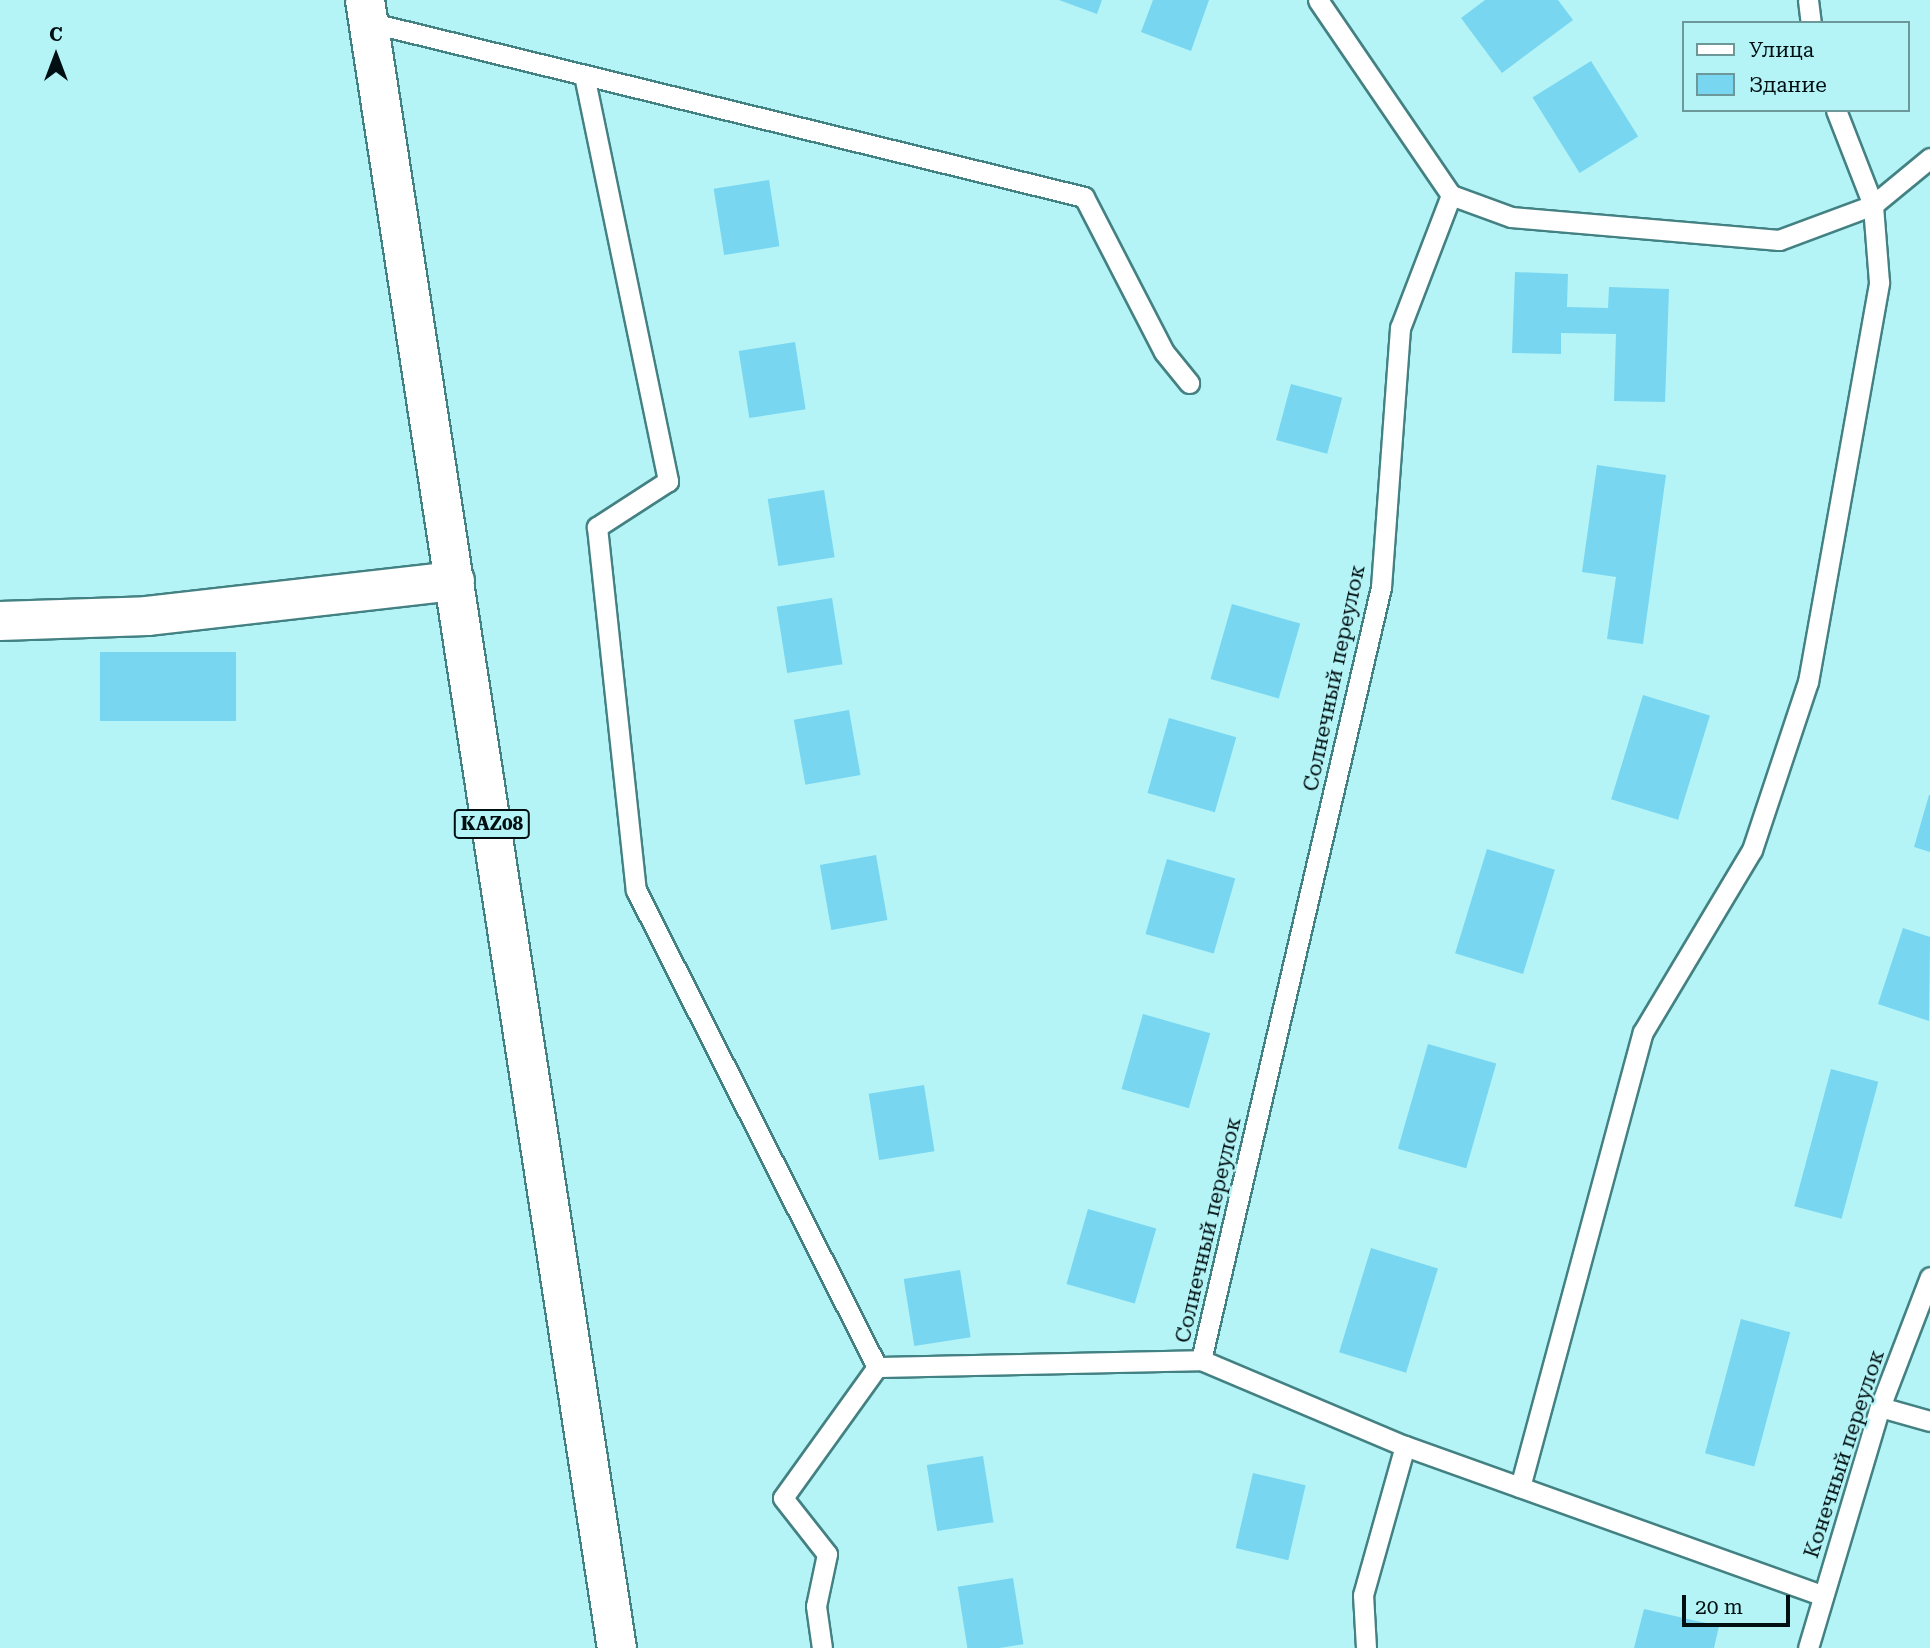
<!DOCTYPE html>
<meta charset="utf-8">
<style>
body{margin:0}
#map{position:relative;width:1930px;height:1648px;overflow:hidden;background:#b4f4f6;font-family:"Roboto Serif",serif}
div>[style]{position:absolute}
.building>*{inset:0;background:#78d6f1;transform-origin:0 0}
.roads{filter:drop-shadow(2px 0 #448183) drop-shadow(-2px 0 #448183) drop-shadow(0 2px #448183) drop-shadow(0 -2px #448183)}
.service>*{height:19px;margin:-9.5px;padding:0 9.5px;transform-origin:9.5px;border-radius:9.5px;background:#fff}
.minor>*{height:38px;margin:-19px;padding:0 19px;transform-origin:19px;border-radius:19px;background:#fff}
.trunk>*{height:38px;margin:-19px;padding:0 19px;transform-origin:19px;border-radius:19px;background:#fff}
span{translate:-50% -50%;white-space:nowrap;text-align:center;line-height:1.15;-webkit-text-stroke:5px #b4f4f6;paint-order:stroke}
.shield-label span{padding:2px 5px;background:#b4f4f6;border:2px solid;border-radius:5px;-webkit-text-stroke-width:0}
.shield-label{font-size:19px;color:#000f11;font-weight:700}
.street-label{font-size:21px;color:#000f11}
.legend{position:absolute;left:1682px;top:21px;width:228px;height:91px;box-sizing:border-box;background:#b4f4f6;border:2px solid #6c989a;margin:0;padding:9px 12px;list-style:none;font-size:21px;color:#000f11}
.legend li{display:flex;align-items:center;gap:14px;height:35px}
.legend b{width:35px;border:2px solid #6c989a}
.north{position:absolute;left:21px;top:21px;width:70px;height:70px;-webkit-text-stroke:5px #b4f4f6;paint-order:stroke;rotate:0deg;font-size:19px;font-weight:700;line-height:28px;text-align:center;color:#000f11}
.north::after{content:'';display:block;margin:auto;width:24px;height:32px;background:#000f11;clip-path:polygon(50% 0,100% 100%,50% 72%,0 100%)}
.scale{position:absolute;left:1682px;top:1595px;width:108px;height:32px;box-sizing:border-box;border:4px solid #000f11;border-top:0;padding-left:9px;font-size:21px;line-height:24px;white-space:nowrap;color:#000f11;-webkit-text-stroke:5px #b4f4f6;paint-order:stroke}
</style>
<div id="map">
<div class="building">
<div style="clip-path:polygon(1059px 0,1102px 0,1097px 14px)"></div>
<div style="clip-path:polygon(1153px 0,1209px 0,1191px 51px,1141px 32px)"></div>
<div style="clip-path:polygon(1485px 0,1558px 0,1573px 20px,1502px 73px,1461px 18px)"></div>
<div style="left:1591px;top:61px;width:89px;height:69px;rotate:58deg"></div>
<div style="left:769px;top:180px;width:67px;height:56px;rotate:81deg"></div>
<div style="clip-path:polygon(1515px 272px,1568px 274px,1567px 307px,1608px 308px,1609px 287px,1669px 289px,1665px 402px,1614px 401px,1616px 334px,1561px 333px,1561px 354px,1512px 353px)"></div>
<div style="left:795px;top:342px;width:68px;height:57px;rotate:81deg"></div>
<div style="left:1291px;top:384px;width:53px;height:58px;rotate:15deg"></div>
<div style="clip-path:polygon(1597px 465px,1666px 475px,1643px 644px,1607px 639px,1616px 577px,1582px 572px)"></div>
<div style="left:824px;top:490px;width:68px;height:57px;rotate:81deg"></div>
<div style="left:832px;top:598px;width:67px;height:56px;rotate:81deg"></div>
<div style="left:1232px;top:604px;width:71px;height:78px;rotate:16deg"></div>
<div style="left:236px;top:652px;width:69px;height:136px;rotate:90deg"></div>
<div style="left:1643px;top:695px;width:70px;height:109px;rotate:17deg"></div>
<div style="left:849px;top:710px;width:66px;height:56px;rotate:80deg"></div>
<div style="left:1169px;top:718px;width:70px;height:78px;rotate:16deg"></div>
<div style="clip-path:polygon(1929px 795px,1930px 795px,1930px 852px,1914px 847px)"></div>
<div style="left:1487px;top:849px;width:71px;height:109px;rotate:17deg"></div>
<div style="left:876px;top:855px;width:66px;height:57px;rotate:80deg"></div>
<div style="left:1167px;top:859px;width:71px;height:78px;rotate:16deg"></div>
<div style="clip-path:polygon(1903px 928px,1930px 937px,1929px 1021px,1878px 1004px)"></div>
<div style="left:1143px;top:1014px;width:70px;height:78px;rotate:16deg"></div>
<div style="left:1428px;top:1044px;width:71px;height:109px;rotate:16deg"></div>
<div style="left:1831px;top:1069px;width:49px;height:142px;rotate:15deg"></div>
<div style="left:924px;top:1085px;width:67px;height:56px;rotate:81deg"></div>
<div style="left:1088px;top:1209px;width:71px;height:78px;rotate:16deg"></div>
<div style="left:1371px;top:1248px;width:70px;height:109px;rotate:17deg"></div>
<div style="left:960px;top:1270px;width:68px;height:57px;rotate:81deg"></div>
<div style="left:1741px;top:1319px;width:51px;height:139px;rotate:15deg"></div>
<div style="left:983px;top:1456px;width:67px;height:57px;rotate:81deg"></div>
<div style="left:1253px;top:1473px;width:54px;height:77px;rotate:13deg"></div>
<div style="left:1013px;top:1578px;width:67px;height:56px;rotate:81deg"></div>
<div style="clip-path:polygon(1644px 1609px,1719px 1626px,1714px 1648px,1634px 1648px)"></div>
</div>
<div class="roads">
<div class="service">
<div style="left:1808px;top:0;width:23px;rotate:83deg"></div>
<div style="left:368px;top:22px;width:737px;rotate:13.73deg"></div>
<div style="left:1084px;top:197px;width:174px;rotate:62.7deg"></div>
<div style="left:1164px;top:352px;width:40px;rotate:51deg"></div>
<div style="left:584px;top:75px;width:415px;rotate:78.3deg"></div>
<div style="left:668px;top:481px;width:85px;rotate:147.1deg"></div>
<div style="left:597px;top:527px;width:365px;rotate:83.9deg"></div>
<div style="left:636px;top:890px;width:534px;rotate:63.2deg"></div>
<div style="left:877px;top:1367px;width:161px;rotate:125.7deg"></div>
<div style="left:783px;top:1498px;width:71px;rotate:51.8deg"></div>
<div style="left:827px;top:1554px;width:53px;rotate:101.9deg"></div>
<div style="left:816px;top:1606px;width:42px;rotate:81.9deg"></div>
<div style="left:1451px;top:195px;width:64px;rotate:20.1deg"></div>
<div style="left:1511px;top:217px;width:269px;rotate:4.9deg"></div>
<div style="left:1779px;top:240px;width:100px;rotate:-20.4deg"></div>
<div style="left:1873px;top:205px;width:74px;rotate:-39.5deg"></div>
<div style="left:1201px;top:1360px;width:794px;rotate:-76.89deg"></div>
<div style="left:1381px;top:587px;width:260px;rotate:-85.8deg"></div>
<div style="left:1400px;top:328px;width:142px;rotate:-69deg"></div>
<div style="left:1451px;top:195px;width:236px;rotate:-124.3deg"></div>
<div style="left:877px;top:1367px;width:324px;rotate:-1.2deg"></div>
<div style="left:1201px;top:1360px;width:221px;rotate:22.9deg"></div>
<div style="left:1405px;top:1446px;width:443px;rotate:19.7deg"></div>
<div style="left:1880px;top:1407px;width:52px;rotate:15.6deg"></div>
<div style="left:1520px;top:1487px;width:471px;rotate:-74.9deg"></div>
<div style="left:1643px;top:1032px;width:212px;rotate:-59.1deg"></div>
<div style="left:1752px;top:850px;width:177px;rotate:-71.6deg"></div>
<div style="left:1808px;top:682px;width:406px;rotate:-79.9deg"></div>
<div style="left:1879px;top:282px;width:77px;rotate:-94.5deg"></div>
<div style="left:1873px;top:205px;width:102px;rotate:-111.3deg"></div>
<div style="left:1366px;top:1648px;width:53px;rotate:-93.2deg"></div>
<div style="left:1363px;top:1595px;width:155px;rotate:-74.3deg"></div>
<div style="left:1808px;top:1648px;width:252px;rotate:-73.4deg"></div>
<div style="left:1880px;top:1407px;width:139px;rotate:-69deg"></div>
</div>
<div class="minor">
<div style="left:0;top:621px;width:147px;rotate:-1.9deg"></div>
<div style="left:147px;top:616px;width:310px;rotate:-6.5deg"></div>
</div>
<div class="trunk">
<div style="left:365px;top:0;width:1667px;rotate:81.31deg"></div>
</div>
</div>
<div class="shield-label">
<span style="left:492px;top:824px">KAZ08</span>
</div>
<div class="street-label">
<span style="left:1334px;top:678px;rotate:-78deg">Солнечный переулок</span>
<span style="left:1208px;top:1230px;rotate:-77deg">Солнечный переулок</span>
<span style="left:1844px;top:1454px;rotate:-72deg">Конечный переулок</span>
</div>
<ul class="legend">
<li><b style="height:9px;background:#fff"></b>Улица</li>
<li><b style="height:19px;background:#78d6f1"></b>Здание</li>
</ul>
<div class="north">С</div>
<div class="scale">20 m</div>
</div>
